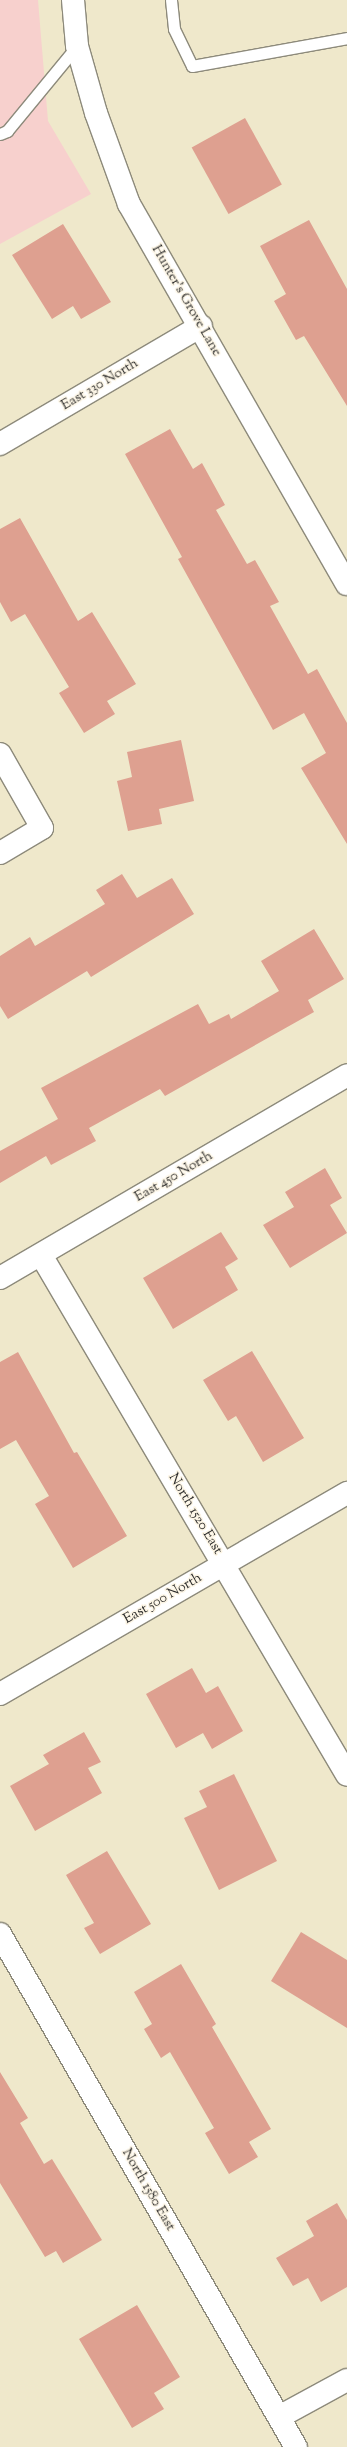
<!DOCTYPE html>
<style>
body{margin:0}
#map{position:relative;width:347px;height:2447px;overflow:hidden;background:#efe8cb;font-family:"Sorts Mill Goudy",serif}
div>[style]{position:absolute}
.built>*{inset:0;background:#f7d0cd}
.building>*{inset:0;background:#dea090;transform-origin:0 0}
.roads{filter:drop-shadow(1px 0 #8d8a7b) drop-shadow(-1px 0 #8d8a7b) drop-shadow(0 1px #8d8a7b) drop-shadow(0 -1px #8d8a7b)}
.service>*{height:11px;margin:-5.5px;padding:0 5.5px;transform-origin:5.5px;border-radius:5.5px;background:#fff}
.minor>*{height:22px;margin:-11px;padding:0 11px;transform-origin:11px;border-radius:11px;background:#fff}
span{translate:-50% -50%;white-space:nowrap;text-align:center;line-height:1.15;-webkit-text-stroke:3px #fcf5e5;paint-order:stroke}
.street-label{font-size:14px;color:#2b2b2b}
</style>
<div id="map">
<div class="built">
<div style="clip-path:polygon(0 0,38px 0,48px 121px,91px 194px,0 244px)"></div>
</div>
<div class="building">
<div style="left:245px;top:118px;width:76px;height:61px;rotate:61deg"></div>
<div style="clip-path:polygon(309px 220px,347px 289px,347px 406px,304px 336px,296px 340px,274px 301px,286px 294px,260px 246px)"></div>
<div style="clip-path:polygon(63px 224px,111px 302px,81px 319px,73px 306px,52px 319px,12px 255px)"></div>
<div style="clip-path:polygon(170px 429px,193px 469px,202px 463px,225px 505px,216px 510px,247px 564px,255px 560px,279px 602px,270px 606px,308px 674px,317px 669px,347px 723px,347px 844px,301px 768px,326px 753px,304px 713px,273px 730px,178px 559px,182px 557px,125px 454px)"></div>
<div style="clip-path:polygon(20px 518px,78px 621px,92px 612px,136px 684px,107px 701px,115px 714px,84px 733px,59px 693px,69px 687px,25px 614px,11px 622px,0 602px,0 529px)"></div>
<div style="clip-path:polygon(181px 740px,194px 801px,159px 809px,162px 824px,128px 831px,117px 781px,132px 777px,127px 752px)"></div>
<div style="clip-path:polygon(122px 874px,137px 898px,172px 878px,194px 914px,91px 977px,87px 971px,8px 1019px,0 1006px,0 956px,30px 937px,35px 946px,105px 904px,96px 890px)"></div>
<div style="clip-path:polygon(314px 929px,344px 979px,308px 1000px,314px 1012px,165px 1096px,160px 1089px,89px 1128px,96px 1141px,51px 1165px,46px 1156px,0 1183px,0 1151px,58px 1119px,41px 1088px,198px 1004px,209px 1024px,229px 1014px,231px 1019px,279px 991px,261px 961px)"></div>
<div style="clip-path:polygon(325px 1168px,342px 1198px,330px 1205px,347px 1233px,290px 1268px,263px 1225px,294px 1207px,285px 1192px)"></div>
<div style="clip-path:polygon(221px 1232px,238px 1259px,225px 1267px,238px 1290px,173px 1329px,143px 1278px)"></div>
<div style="clip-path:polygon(252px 1351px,304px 1438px,263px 1462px,236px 1416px,228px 1421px,203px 1380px)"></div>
<div style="clip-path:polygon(18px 1352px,74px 1453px,77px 1452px,127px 1536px,73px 1568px,35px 1504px,49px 1496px,16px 1440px,0 1449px,0 1362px)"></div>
<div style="clip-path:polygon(192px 1668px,206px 1693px,218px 1686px,243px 1731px,212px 1749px,203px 1733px,176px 1748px,146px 1694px)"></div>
<div style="clip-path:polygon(84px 1732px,101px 1762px,88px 1768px,102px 1793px,35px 1831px,10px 1786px,49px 1764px,43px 1755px)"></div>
<div style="clip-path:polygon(234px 1774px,277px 1861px,219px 1890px,184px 1818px,207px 1807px,199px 1791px)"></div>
<div style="clip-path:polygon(107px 1851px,151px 1924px,100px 1954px,84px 1928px,94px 1923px,66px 1875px)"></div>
<div style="clip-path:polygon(301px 1932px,347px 1960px,347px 2028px,271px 1981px)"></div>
<div style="clip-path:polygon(181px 1964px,216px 2024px,212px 2027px,271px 2129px,249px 2142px,258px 2157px,229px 2174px,205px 2133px,214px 2128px,170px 2052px,161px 2058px,144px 2029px,152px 2024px,134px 1992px)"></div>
<div style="clip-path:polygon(0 2072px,28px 2118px,20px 2123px,44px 2164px,52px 2159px,102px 2240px,63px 2263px,56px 2251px,45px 2257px,0 2183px)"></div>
<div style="clip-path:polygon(337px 2203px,347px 2220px,347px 2287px,321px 2302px,308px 2278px,293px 2286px,276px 2258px,314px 2236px,306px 2221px)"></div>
<div style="clip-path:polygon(137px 2305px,180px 2377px,154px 2393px,164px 2409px,132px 2428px,79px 2339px)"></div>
</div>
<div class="roads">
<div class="service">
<div style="left:171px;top:0;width:29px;rotate:84deg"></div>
<div style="left:174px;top:29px;width:41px;rotate:64.1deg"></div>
<div style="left:192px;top:66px;width:158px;rotate:-10.2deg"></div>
<div style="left:0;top:134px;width:8px;rotate:-23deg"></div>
<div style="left:7px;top:131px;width:110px;rotate:-50.5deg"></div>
</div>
<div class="minor">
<div style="left:73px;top:0;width:46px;rotate:85deg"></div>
<div style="left:77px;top:46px;width:70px;rotate:74.2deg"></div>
<div style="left:96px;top:113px;width:97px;rotate:70.1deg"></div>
<div style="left:129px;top:204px;width:438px;rotate:60.2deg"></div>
<div style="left:0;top:444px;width:233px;rotate:-30.4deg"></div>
<div style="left:0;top:754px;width:85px;rotate:60.4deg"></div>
<div style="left:42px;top:828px;width:49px;rotate:149.2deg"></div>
<div style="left:41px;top:1255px;width:603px;rotate:59.52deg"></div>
<div style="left:0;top:1278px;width:402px;rotate:-30.3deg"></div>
<div style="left:0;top:1694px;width:401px;rotate:-30.1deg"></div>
<div style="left:0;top:1934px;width:592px;rotate:60.02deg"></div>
<div style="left:279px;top:2417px;width:77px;rotate:-28.6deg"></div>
</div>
</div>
<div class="street-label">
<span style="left:186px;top:301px;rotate:60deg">Hunter's Grove Lane</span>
<span style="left:100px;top:385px;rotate:-31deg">East 330 North</span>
<span style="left:174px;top:1177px;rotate:-30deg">East 450 North</span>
<span style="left:195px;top:1514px;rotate:59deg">North 1520 East</span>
<span style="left:163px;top:1599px;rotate:-30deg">East 500 North</span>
<span style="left:148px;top:2190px;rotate:60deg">North 1580 East</span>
</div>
</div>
